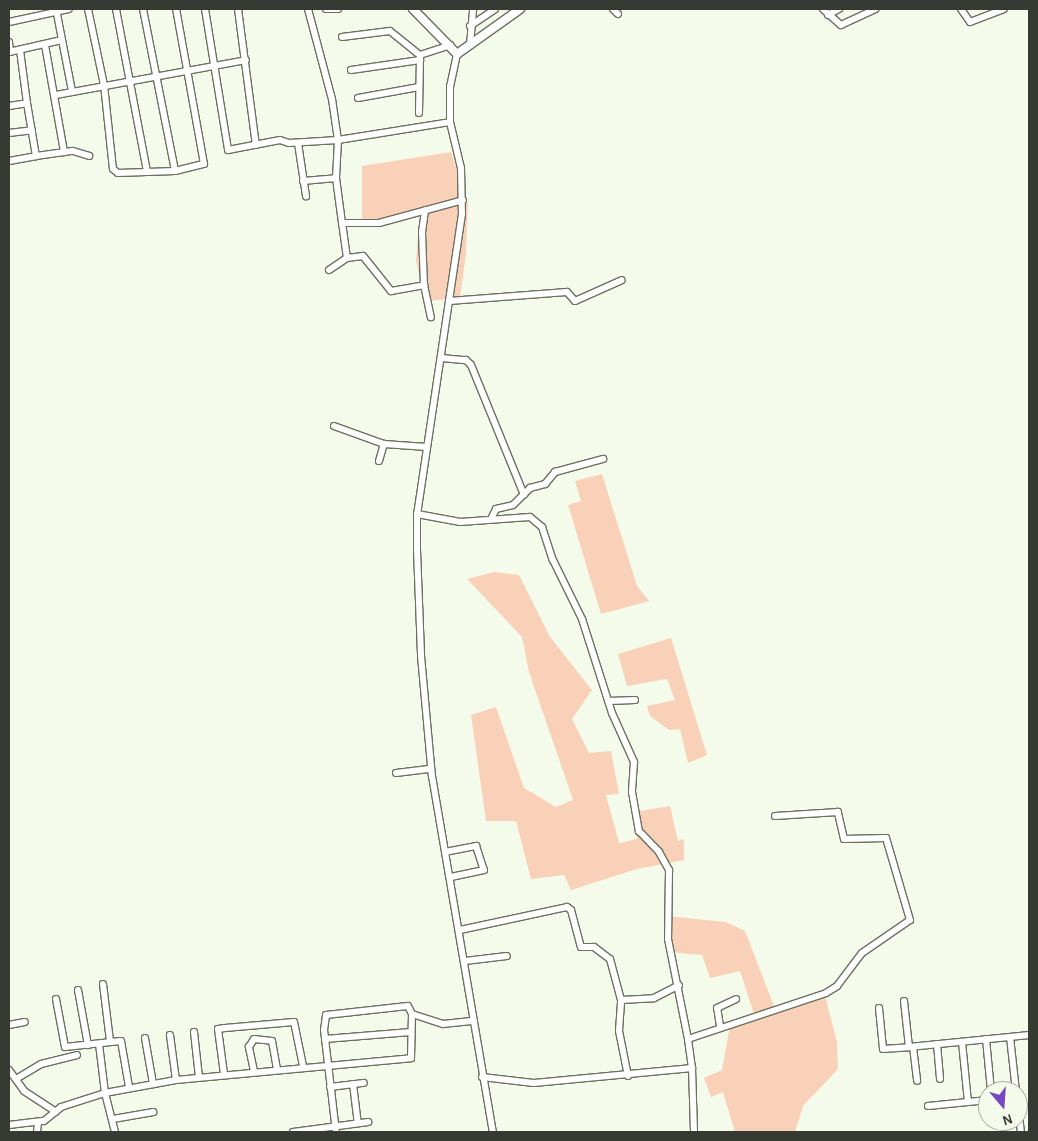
<!DOCTYPE html>
<style>
body{margin:0}
#map{position:relative;width:1038px;height:1141px;overflow:hidden;background:#f5fbea;font-family:"Alegreya Sans",sans-serif}
div>[style]{position:absolute}
.green>*{inset:0;background:#f9d1b8}
.roads{filter:drop-shadow(1px 0 #6b7061) drop-shadow(-1px 0 #6b7061) drop-shadow(0 1px #6b7061) drop-shadow(0 -1px #6b7061)}
.minor>*{height:6px;margin:-3px;padding:0 3px;transform-origin:3px;border-radius:3px;background:#fff}
.tertiary>*{height:8px;margin:-4px;padding:0 4px;transform-origin:4px;border-radius:4px;background:#fff}
span{translate:-50% -50%;white-space:nowrap;text-align:center;line-height:1.15;-webkit-text-stroke:4.5px #f5fbea;paint-order:stroke}
.frame{position:absolute;inset:0;border:10px solid #373a33;pointer-events:none}
.north{position:absolute;left:978px;top:1081px;width:50px;height:50px;box-sizing:border-box;background:#f5fbea;border:1px solid #a9aea1;border-radius:50%;rotate:162deg;font-size:14px;font-weight:700;line-height:20px;text-align:center;color:#373a33}
.north::after{content:'';display:block;margin:auto;width:18px;height:22px;background:#7649c2;clip-path:polygon(50% 0,100% 100%,50% 72%,0 100%)}
</style>
<div id="map">
<div class="green">
<div style="clip-path:polygon(451px 152px,468px 204px,466px 253px,460px 298px,426px 301px,416px 261px,420px 214px,387px 221px,362px 222px,362px 166px)"></div>
<div style="clip-path:polygon(602px 474px,637px 586px,649px 601px,601px 614px,568px 505px,581px 501px,575px 481px)"></div>
<div style="clip-path:polygon(494px 572px,519px 575px,550px 637px,592px 690px,572px 719px,589px 753px,611px 751px,619px 794px,606px 795px,619px 843px,637px 839px,634px 812px,670px 806px,678px 841px,684px 839px,684px 860px,637px 869px,571px 890px,564px 875px,531px 879px,516px 821px,486px 821px,471px 715px,496px 707px,524px 788px,556px 807px,573px 800px,529px 672px,522px 637px,467px 579px)"></div>
<div style="clip-path:polygon(671px 638px,707px 755px,688px 763px,680px 729px,669px 730px,650px 716px,647px 706px,675px 700px,667px 679px,627px 686px,618px 654px)"></div>
<div style="clip-path:polygon(665px 916px,726px 922px,745px 931px,777px 1014px,825px 996px,837px 1042px,838px 1069px,803px 1106px,795px 1132px,735px 1132px,723px 1092px,711px 1097px,704px 1078px,722px 1070px,730px 1026px,755px 1017px,740px 971px,710px 978px,702px 955px,669px 952px)"></div>
</div>
<div class="roads">
<div class="minor">
<div style="left:88px;top:9px;width:78px;rotate:78.1deg"></div>
<div style="left:104px;top:85px;width:84px;rotate:83.9deg"></div>
<div style="left:113px;top:169px;width:6px;rotate:39deg"></div>
<div style="left:118px;top:173px;width:57px;rotate:-2deg"></div>
<div style="left:175px;top:171px;width:30px;rotate:-14deg"></div>
<div style="left:204px;top:164px;width:158px;rotate:-100.2deg"></div>
<div style="left:116px;top:9px;width:166px;rotate:79.2deg"></div>
<div style="left:143px;top:9px;width:165px;rotate:78.8deg"></div>
<div style="left:205px;top:9px;width:143px;rotate:80.7deg"></div>
<div style="left:228px;top:150px;width:53px;rotate:-10.9deg"></div>
<div style="left:280px;top:140px;width:9px;rotate:18deg"></div>
<div style="left:289px;top:143px;width:49px;rotate:-3.5deg"></div>
<div style="left:338px;top:140px;width:113px;rotate:-9.1deg"></div>
<div style="left:238px;top:9px;width:137px;rotate:82.5deg"></div>
<div style="left:308px;top:9px;width:93px;rotate:75.1deg"></div>
<div style="left:332px;top:99px;width:41px;rotate:81.7deg"></div>
<div style="left:338px;top:140px;width:38px;rotate:93deg"></div>
<div style="left:336px;top:178px;width:45px;rotate:82.4deg"></div>
<div style="left:342px;top:223px;width:37px"></div>
<div style="left:379px;top:223px;width:87px;rotate:-15.3deg"></div>
<div style="left:326px;top:9px;width:12px"></div>
<div style="left:613px;top:9px;width:7px;rotate:45deg"></div>
<div style="left:823px;top:9px;width:24px;rotate:42deg"></div>
<div style="left:841px;top:25px;width:38px;rotate:-25deg"></div>
<div style="left:961px;top:9px;width:16px;rotate:55deg"></div>
<div style="left:970px;top:22px;width:36px;rotate:-21deg"></div>
<div style="left:57px;top:14px;width:78px;rotate:79deg"></div>
<div style="left:828px;top:15px;width:13px;rotate:-29deg"></div>
<div style="left:9px;top:22px;width:61px;rotate:-12.2deg"></div>
<div style="left:470px;top:26px;width:30px;rotate:-34deg"></div>
<div style="left:342px;top:37px;width:48px;rotate:-7.1deg"></div>
<div style="left:390px;top:31px;width:38px;rotate:39deg"></div>
<div style="left:420px;top:55px;width:32px;rotate:-18deg"></div>
<div style="left:9px;top:42px;width:10px;rotate:84deg"></div>
<div style="left:45px;top:45px;width:109px;rotate:79.9deg"></div>
<div style="left:470px;top:45px;width:36px;rotate:-85deg"></div>
<div style="left:20px;top:50px;width:53px;rotate:82.5deg"></div>
<div style="left:9px;top:52px;width:54px;rotate:-12.8deg"></div>
<div style="left:457px;top:54px;width:33px;rotate:102deg"></div>
<div style="left:450px;top:86px;width:36px;rotate:90deg"></div>
<div style="left:450px;top:122px;width:47px;rotate:76.6deg"></div>
<div style="left:461px;top:168px;width:46px;rotate:88.8deg"></div>
<div style="left:462px;top:214px;width:303px;rotate:98.5deg"></div>
<div style="left:417px;top:514px;width:36px;rotate:90deg"></div>
<div style="left:417px;top:550px;width:106px;rotate:87.8deg"></div>
<div style="left:421px;top:656px;width:121px;rotate:84.8deg"></div>
<div style="left:432px;top:776px;width:361px;rotate:80.3deg"></div>
<div style="left:351px;top:70px;width:70px;rotate:-8.2deg"></div>
<div style="left:56px;top:95px;width:193px;rotate:-10.4deg"></div>
<div style="left:358px;top:98px;width:62px;rotate:-10.2deg"></div>
<div style="left:9px;top:106px;width:18px;rotate:-9deg"></div>
<div style="left:27px;top:103px;width:54px;rotate:80.4deg"></div>
<div style="left:36px;top:156px;width:37px;rotate:-8deg"></div>
<div style="left:73px;top:151px;width:17px;rotate:17deg"></div>
<div style="left:419px;top:113px;width:57px;rotate:-89deg"></div>
<div style="left:9px;top:133px;width:23px;rotate:-7deg"></div>
<div style="left:298px;top:143px;width:54px;rotate:81.4deg"></div>
<div style="left:9px;top:161px;width:27px;rotate:-10deg"></div>
<div style="left:303px;top:181px;width:33px;rotate:-5deg"></div>
<div style="left:347px;top:258px;width:16px;rotate:-7deg"></div>
<div style="left:363px;top:256px;width:45px;rotate:51.3deg"></div>
<div style="left:391px;top:291px;width:34px;rotate:-10deg"></div>
<div style="left:424px;top:285px;width:53px;rotate:-92.2deg"></div>
<div style="left:422px;top:232px;width:22px;rotate:-82deg"></div>
<div style="left:329px;top:270px;width:22px;rotate:-34deg"></div>
<div style="left:347px;top:258px;width:35px;rotate:-98deg"></div>
<div style="left:424px;top:285px;width:33px;rotate:78deg"></div>
<div style="left:449px;top:301px;width:118px;rotate:-4.4deg"></div>
<div style="left:567px;top:292px;width:12px;rotate:48deg"></div>
<div style="left:575px;top:301px;width:51px;rotate:-24.1deg"></div>
<div style="left:441px;top:358px;width:25px;rotate:5deg"></div>
<div style="left:466px;top:360px;width:7px;rotate:45deg"></div>
<div style="left:471px;top:365px;width:140px;rotate:67.8deg"></div>
<div style="left:334px;top:426px;width:53px;rotate:19.8deg"></div>
<div style="left:384px;top:444px;width:43px;rotate:4deg"></div>
<div style="left:379px;top:461px;width:18px;rotate:-74deg"></div>
<div style="left:417px;top:514px;width:44px;rotate:10.5deg"></div>
<div style="left:460px;top:522px;width:70px;rotate:-4.1deg"></div>
<div style="left:530px;top:517px;width:16px;rotate:40deg"></div>
<div style="left:542px;top:527px;width:35px;rotate:72deg"></div>
<div style="left:553px;top:560px;width:66px;rotate:63.8deg"></div>
<div style="left:582px;top:619px;width:99px;rotate:72.3deg"></div>
<div style="left:612px;top:713px;width:54px;rotate:65.8deg"></div>
<div style="left:634px;top:762px;width:30px;rotate:94deg"></div>
<div style="left:632px;top:792px;width:40px;rotate:80deg"></div>
<div style="left:639px;top:831px;width:29px;rotate:46deg"></div>
<div style="left:659px;top:852px;width:21px;rotate:61deg"></div>
<div style="left:669px;top:870px;width:69px;rotate:90.8deg"></div>
<div style="left:668px;top:939px;width:102px;rotate:78.7deg"></div>
<div style="left:688px;top:1039px;width:145px;rotate:-18.4deg"></div>
<div style="left:826px;top:993px;width:13px;rotate:-32deg"></div>
<div style="left:837px;top:986px;width:41px;rotate:-52.9deg"></div>
<div style="left:862px;top:953px;width:58px;rotate:-34.5deg"></div>
<div style="left:910px;top:920px;width:85px;rotate:-106.3deg"></div>
<div style="left:886px;top:838px;width:42px;rotate:178.6deg"></div>
<div style="left:844px;top:839px;width:28px;rotate:-103deg"></div>
<div style="left:838px;top:812px;width:63px;rotate:176.4deg"></div>
<div style="left:491px;top:519px;width:11px;rotate:-63deg"></div>
<div style="left:496px;top:509px;width:17px;rotate:-13deg"></div>
<div style="left:513px;top:505px;width:24px;rotate:-45deg"></div>
<div style="left:530px;top:488px;width:16px;rotate:-15deg"></div>
<div style="left:545px;top:484px;width:16px;rotate:-50deg"></div>
<div style="left:555px;top:472px;width:50px;rotate:-15.2deg"></div>
<div style="left:608px;top:701px;width:27px;rotate:-2deg"></div>
<div style="left:396px;top:773px;width:35px;rotate:-7deg"></div>
<div style="left:445px;top:852px;width:32px;rotate:-11deg"></div>
<div style="left:476px;top:846px;width:25px;rotate:72deg"></div>
<div style="left:484px;top:870px;width:35px;rotate:168deg"></div>
<div style="left:460px;top:930px;width:109px;rotate:-12.1deg"></div>
<div style="left:567px;top:907px;width:5px;rotate:37deg"></div>
<div style="left:571px;top:910px;width:38px;rotate:75deg"></div>
<div style="left:581px;top:947px;width:13px"></div>
<div style="left:594px;top:947px;width:20px;rotate:37deg"></div>
<div style="left:610px;top:959px;width:42px;rotate:75deg"></div>
<div style="left:465px;top:961px;width:42px;rotate:-6.8deg"></div>
<div style="left:103px;top:984px;width:57px;rotate:83deg"></div>
<div style="left:78px;top:990px;width:56px;rotate:79.7deg"></div>
<div style="left:56px;top:999px;width:49px;rotate:79.4deg"></div>
<div style="left:65px;top:1047px;width:56px;rotate:-6.1deg"></div>
<div style="left:121px;top:1041px;width:47px;rotate:80.1deg"></div>
<div style="left:904px;top:1001px;width:46px;rotate:83.8deg"></div>
<div style="left:909px;top:1047px;width:121px;rotate:-5.7deg"></div>
<div style="left:879px;top:1008px;width:41px;rotate:84.4deg"></div>
<div style="left:883px;top:1049px;width:26px;rotate:-4deg"></div>
<div style="left:9px;top:1025px;width:16px;rotate:-11deg"></div>
<div style="left:720px;top:1026px;width:18px;rotate:-99deg"></div>
<div style="left:717px;top:1008px;width:21px;rotate:-25deg"></div>
<div style="left:194px;top:1032px;width:45px;rotate:83.7deg"></div>
<div style="left:170px;top:1035px;width:45px;rotate:82.4deg"></div>
<div style="left:1010px;top:1037px;width:54px;rotate:83.7deg"></div>
<div style="left:145px;top:1038px;width:47px;rotate:80.1deg"></div>
<div style="left:325px;top:1039px;width:86px;rotate:-4.7deg"></div>
<div style="left:986px;top:1039px;width:52px;rotate:84.5deg"></div>
<div style="left:962px;top:1042px;width:60px;rotate:84.3deg"></div>
<div style="left:99px;top:1044px;width:49px;rotate:83deg"></div>
<div style="left:105px;top:1093px;width:40px;rotate:75.6deg"></div>
<div style="left:937px;top:1044px;width:35px;rotate:85deg"></div>
<div style="left:913px;top:1047px;width:34px;rotate:83deg"></div>
<div style="left:692px;top:1068px;width:64px;rotate:88.2deg"></div>
<div style="left:9px;top:1070px;width:26px;rotate:54deg"></div>
<div style="left:24px;top:1091px;width:38px;rotate:33deg"></div>
<div style="left:254px;top:1071px;width:25px;rotate:-102deg"></div>
<div style="left:249px;top:1047px;width:9px;rotate:-58deg"></div>
<div style="left:254px;top:1039px;width:18px;rotate:6deg"></div>
<div style="left:272px;top:1041px;width:27px;rotate:80deg"></div>
<div style="left:224px;top:1074px;width:45px;rotate:-97.6deg"></div>
<div style="left:218px;top:1029px;width:7px;rotate:-8deg"></div>
<div style="left:225px;top:1028px;width:69px;rotate:-5deg"></div>
<div style="left:294px;top:1022px;width:45px;rotate:78.4deg"></div>
<div style="left:628px;top:1076px;width:46px;rotate:-101.3deg"></div>
<div style="left:619px;top:1031px;width:31px;rotate:-86deg"></div>
<div style="left:621px;top:1000px;width:33px;rotate:-3deg"></div>
<div style="left:654px;top:998px;width:28px;rotate:-27deg"></div>
<div style="left:482px;top:1077px;width:52px;rotate:6.6deg"></div>
<div style="left:534px;top:1083px;width:159px;rotate:-5.4deg"></div>
<div style="left:692px;top:1068px;width:29px;rotate:-98deg"></div>
<div style="left:16px;top:1079px;width:29px;rotate:-31deg"></div>
<div style="left:41px;top:1064px;width:37px;rotate:-14deg"></div>
<div style="left:353px;top:1084px;width:39px;rotate:83deg"></div>
<div style="left:330px;top:1087px;width:34px;rotate:-7deg"></div>
<div style="left:928px;top:1106px;width:60px;rotate:-5.7deg"></div>
<div style="left:1018px;top:1108px;width:24px;rotate:83deg"></div>
<div style="left:113px;top:1119px;width:41px;rotate:-9.9deg"></div>
<div style="left:9px;top:1125px;width:35px;rotate:-7deg"></div>
<div style="left:44px;top:1121px;width:22px;rotate:-39deg"></div>
<div style="left:61px;top:1107px;width:46px;rotate:-17.7deg"></div>
<div style="left:105px;top:1093px;width:72px;rotate:-10.4deg"></div>
<div style="left:176px;top:1080px;width:236px;rotate:-5.3deg"></div>
<div style="left:411px;top:1058px;width:44px;rotate:-88.7deg"></div>
<div style="left:37px;top:1132px;width:9px;rotate:-84deg"></div>
<div style="left:293px;top:1132px;width:76px;rotate:-7.6deg"></div>
<div style="left:336px;top:1132px;width:103px;rotate:-96.7deg"></div>
<div style="left:324px;top:1030px;width:15px;rotate:-82deg"></div>
<div style="left:326px;top:1015px;width:82px;rotate:-6.3deg"></div>
<div style="left:408px;top:1006px;width:9px;rotate:63deg"></div>
<div style="left:412px;top:1014px;width:33px;rotate:18deg"></div>
<div style="left:443px;top:1024px;width:31px;rotate:-6deg"></div>
</div>
<div class="tertiary">
<div style="left:413px;top:9px;width:63px;rotate:45.6deg"></div>
<div style="left:457px;top:54px;width:77px;rotate:-35.5deg"></div>
</div>
</div>
<div class="frame"></div>
<div class="north">N</div>
</div>
